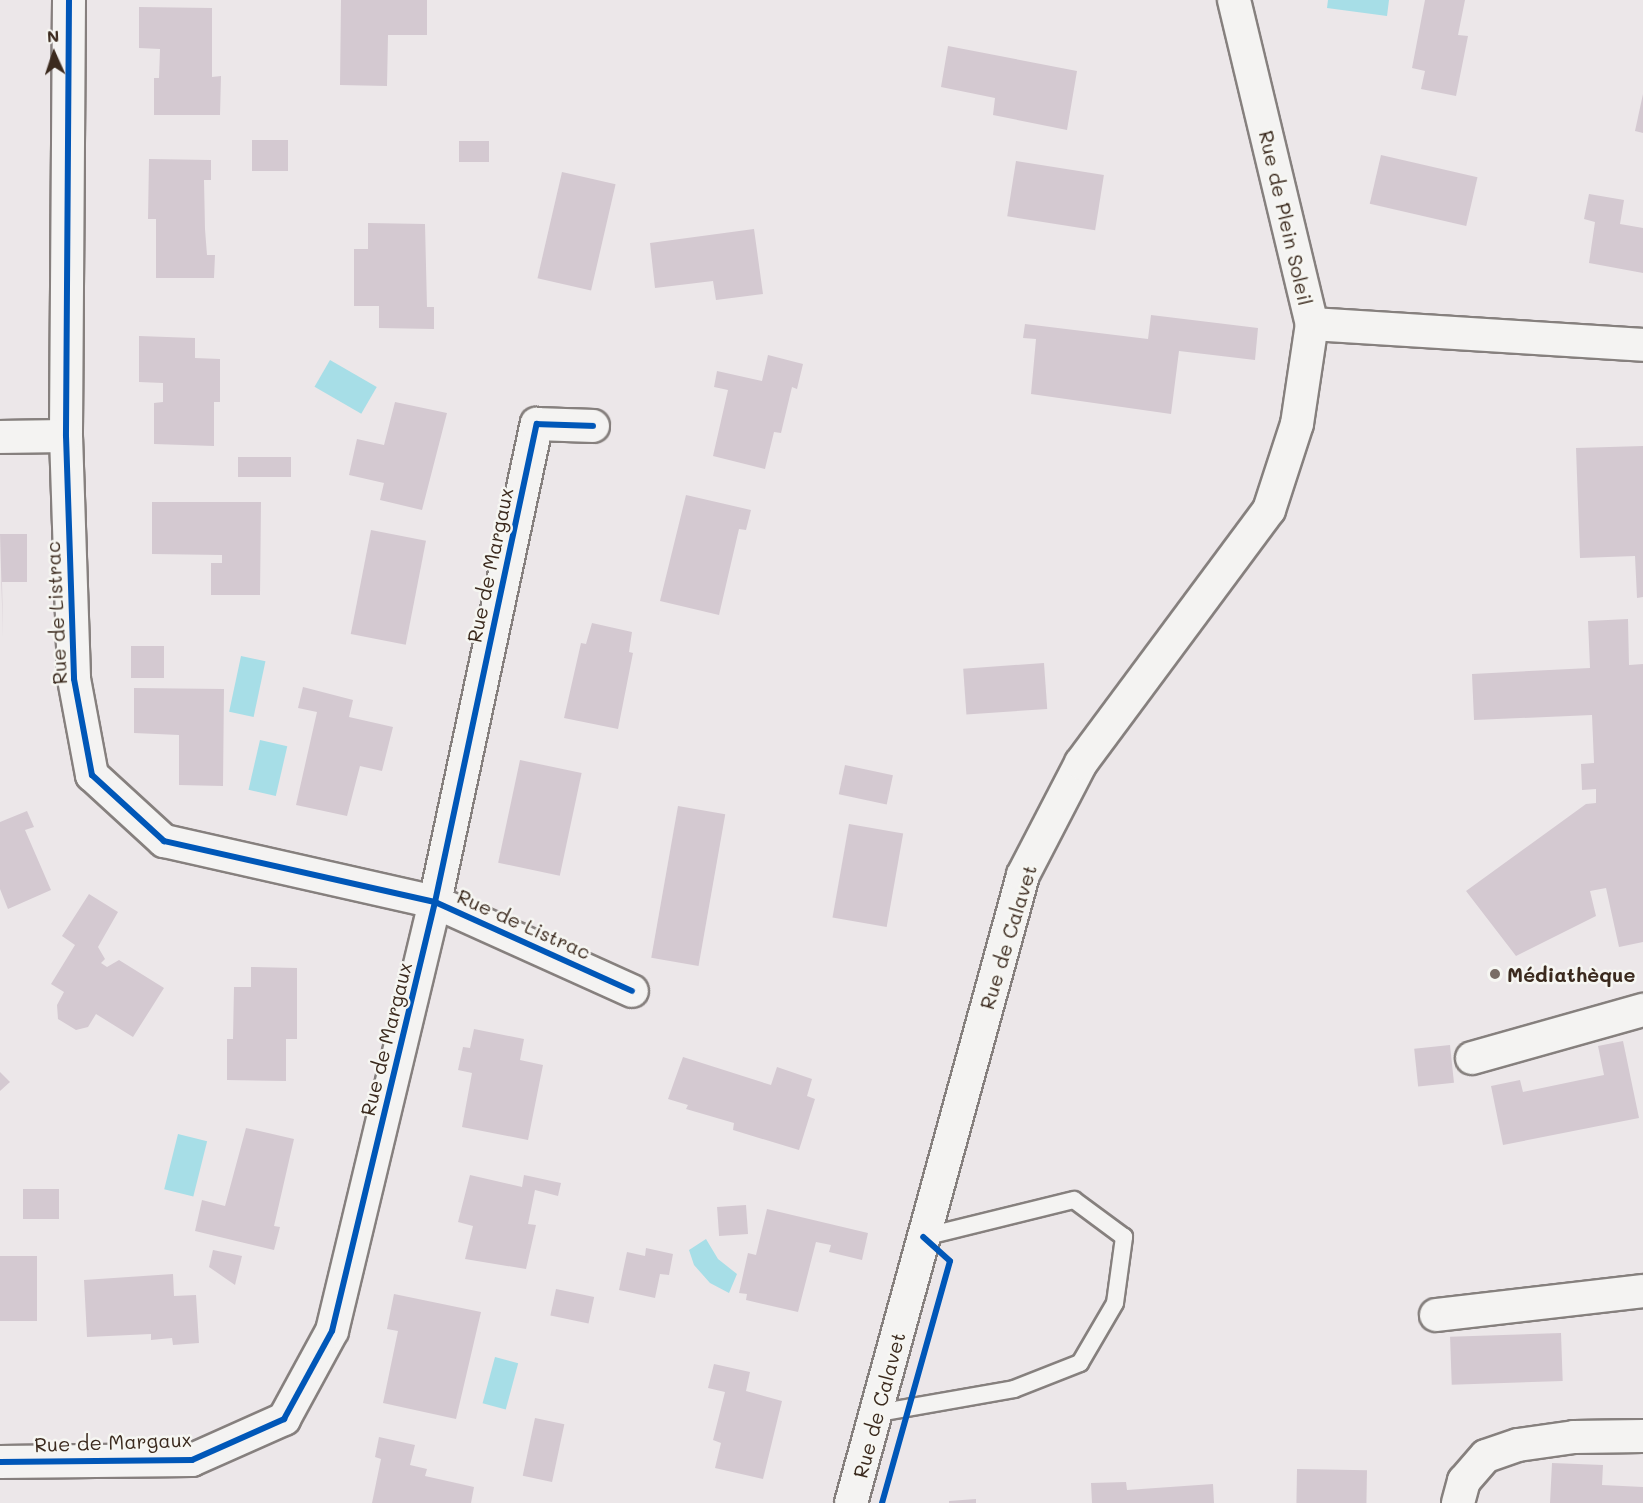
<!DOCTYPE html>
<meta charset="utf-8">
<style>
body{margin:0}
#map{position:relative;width:1643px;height:1503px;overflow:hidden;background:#ece7e9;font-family:Mali,sans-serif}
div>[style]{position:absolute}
.water>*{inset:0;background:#a7dee7;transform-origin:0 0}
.building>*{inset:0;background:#d4c9d1;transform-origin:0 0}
.roads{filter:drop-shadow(2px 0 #86807e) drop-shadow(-2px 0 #86807e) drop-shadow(0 2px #86807e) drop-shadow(0 -2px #86807e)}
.service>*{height:16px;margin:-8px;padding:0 8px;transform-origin:8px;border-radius:8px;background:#f4f3f2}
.minor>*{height:32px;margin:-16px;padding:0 16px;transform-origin:16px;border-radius:16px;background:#f4f3f2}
.cycleway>*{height:6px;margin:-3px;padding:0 3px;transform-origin:3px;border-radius:3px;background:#0057b8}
.dots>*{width:16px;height:16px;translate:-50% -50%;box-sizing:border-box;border:3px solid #f6f6f2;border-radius:50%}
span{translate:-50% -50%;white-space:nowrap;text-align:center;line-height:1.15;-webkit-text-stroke:5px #f6f6f2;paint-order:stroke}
.street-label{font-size:20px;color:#3b2a1e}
.poi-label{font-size:20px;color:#3b2a1e;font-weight:700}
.left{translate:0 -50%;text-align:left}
.north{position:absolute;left:24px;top:24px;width:60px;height:60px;-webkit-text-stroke:4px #f6f6f2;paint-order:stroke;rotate:357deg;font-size:16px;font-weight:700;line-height:24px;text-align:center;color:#3b2a1e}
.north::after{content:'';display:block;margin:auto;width:21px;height:27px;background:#3b2a1e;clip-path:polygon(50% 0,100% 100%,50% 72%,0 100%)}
</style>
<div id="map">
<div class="water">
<div style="clip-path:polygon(1328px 0,1389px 0,1387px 16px,1327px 8px)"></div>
<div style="left:330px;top:360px;width:54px;height:31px;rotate:30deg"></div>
<div style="left:241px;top:656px;width:25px;height:57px;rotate:12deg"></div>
<div style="left:260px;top:740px;width:28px;height:51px;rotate:13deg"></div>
<div style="left:178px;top:1134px;width:30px;height:57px;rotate:14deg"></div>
<div style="clip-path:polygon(706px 1239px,718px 1259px,737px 1274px,729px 1293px,710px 1283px,694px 1265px,689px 1250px)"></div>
<div style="left:495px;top:1357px;width:24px;height:48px;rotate:15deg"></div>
</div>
<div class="building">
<div style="clip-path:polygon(341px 0,427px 0,427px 35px,388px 35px,387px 86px,340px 85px)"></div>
<div style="clip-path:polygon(1425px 0,1465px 0,1458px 35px,1468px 36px,1456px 96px,1421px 89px,1425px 71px,1412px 68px)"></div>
<div style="clip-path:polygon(139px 7px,212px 8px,212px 77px,221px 76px,220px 115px,154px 115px,154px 78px,159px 78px,160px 49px,139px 48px)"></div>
<div style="clip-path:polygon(948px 46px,1077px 71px,1067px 130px,993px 115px,995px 98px,941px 87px)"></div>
<div style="clip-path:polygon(1643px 94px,1643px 133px,1635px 131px)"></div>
<div style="left:252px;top:140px;width:36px;height:31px"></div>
<div style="left:459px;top:141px;width:30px;height:21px"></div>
<div style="left:1381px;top:155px;width:99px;height:50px;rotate:13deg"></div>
<div style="clip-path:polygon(149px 159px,211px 160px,211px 180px,204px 180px,205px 229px,207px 255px,215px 255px,214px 278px,156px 278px,156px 219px,148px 219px)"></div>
<div style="left:1016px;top:161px;width:89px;height:56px;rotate:9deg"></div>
<div style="left:562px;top:172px;width:55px;height:109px;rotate:13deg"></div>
<div style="clip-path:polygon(1589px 194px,1624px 200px,1620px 224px,1643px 228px,1643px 273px,1589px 263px,1595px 222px,1584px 219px)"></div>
<div style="clip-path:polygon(368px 223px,425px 224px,427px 307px,434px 307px,434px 329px,379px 328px,379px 306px,354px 306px,354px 249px,368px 249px)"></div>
<div style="clip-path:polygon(754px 229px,763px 294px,716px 300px,713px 281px,655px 288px,650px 243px)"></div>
<div style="clip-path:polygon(1151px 315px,1258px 328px,1255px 360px,1179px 351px,1171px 414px,1031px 394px,1036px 339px,1023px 338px,1025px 324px,1148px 339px)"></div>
<div style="clip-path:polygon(139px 336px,195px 338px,195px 358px,220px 359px,220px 402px,214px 402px,214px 446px,154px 444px,154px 403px,163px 402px,163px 383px,139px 382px)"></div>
<div style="clip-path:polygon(768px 355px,803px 364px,797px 389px,792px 387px,781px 433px,774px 432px,765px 469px,713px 456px,728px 390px,714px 387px,717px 371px,762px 381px)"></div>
<div style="clip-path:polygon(395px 402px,447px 413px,422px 510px,380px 500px,384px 483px,349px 475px,357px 439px,384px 445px)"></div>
<div style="clip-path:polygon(1643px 446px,1643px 597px,1637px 598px,1635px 556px,1580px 558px,1576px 448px)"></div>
<div style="left:238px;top:457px;width:53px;height:20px"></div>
<div style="clip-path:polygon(686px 495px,751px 510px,746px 530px,739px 529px,719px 615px,660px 601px)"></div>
<div style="clip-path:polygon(152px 502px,261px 502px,260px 595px,211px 595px,211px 563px,222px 563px,222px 555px,152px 554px)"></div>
<div style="left:371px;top:530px;width:56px;height:106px;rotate:11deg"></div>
<div style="clip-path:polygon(0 534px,27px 534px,27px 582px,2px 582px,3px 639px)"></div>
<div style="clip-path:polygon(1628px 619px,1629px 665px,1643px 664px,1643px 942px,1619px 947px,1606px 888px,1590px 891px,1596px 916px,1516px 956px,1466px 891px,1586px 804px,1596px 803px,1596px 789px,1582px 790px,1581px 764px,1594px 763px,1592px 715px,1474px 720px,1472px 674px,1590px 668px,1588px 621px)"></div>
<div style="clip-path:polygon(592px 623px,632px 632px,629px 652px,633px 653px,618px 729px,564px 718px,581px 643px,586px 644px)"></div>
<div style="left:131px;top:646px;width:33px;height:32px"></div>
<div style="left:1044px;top:663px;width:46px;height:81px;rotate:86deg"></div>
<div style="clip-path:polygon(303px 687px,353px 700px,349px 717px,393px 727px,382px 771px,360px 766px,347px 816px,296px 805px,317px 712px,298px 708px)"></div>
<div style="clip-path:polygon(134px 688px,224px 689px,223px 786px,179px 785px,179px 735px,134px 733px)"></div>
<div style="left:520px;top:760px;width:63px;height:105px;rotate:12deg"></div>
<div style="left:845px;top:765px;width:49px;height:30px;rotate:12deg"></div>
<div style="left:678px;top:806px;width:48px;height:154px;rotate:10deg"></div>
<div style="clip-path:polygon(27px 811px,34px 827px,25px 830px,51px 890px,8px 909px,0 889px,0 822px)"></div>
<div style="left:849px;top:824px;width:55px;height:95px;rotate:10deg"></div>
<div style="clip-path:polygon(89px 894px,118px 912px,98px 947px,105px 959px,101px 963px,107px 967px,119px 960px,164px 988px,133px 1037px,96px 1014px,88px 1027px,76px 1030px,58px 1019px,57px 1005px,64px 992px,51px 984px,75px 945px,62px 936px)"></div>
<div style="clip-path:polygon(251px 967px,297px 968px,297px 1039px,286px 1039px,286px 1081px,227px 1080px,227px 1039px,233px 1039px,234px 987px,251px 987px)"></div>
<div style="clip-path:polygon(474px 1029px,524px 1039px,520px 1060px,543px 1065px,528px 1140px,462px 1127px,472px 1073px,458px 1070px,463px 1047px,470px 1048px)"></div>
<div style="clip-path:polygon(1623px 1041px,1639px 1118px,1503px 1145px,1491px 1086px,1520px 1080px,1523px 1092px,1604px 1075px,1598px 1046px)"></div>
<div style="left:1450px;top:1045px;width:38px;height:36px;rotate:84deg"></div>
<div style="clip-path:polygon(683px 1057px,771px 1085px,777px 1067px,812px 1079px,807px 1096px,815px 1099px,799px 1150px,733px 1130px,734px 1123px,686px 1109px,688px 1105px,668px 1099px)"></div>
<div style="clip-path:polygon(0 1072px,10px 1082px,0 1091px)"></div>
<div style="clip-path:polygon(246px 1128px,294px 1139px,274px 1226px,280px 1227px,274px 1250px,195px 1231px,202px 1200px,225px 1206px)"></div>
<div style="clip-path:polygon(470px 1175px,522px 1187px,524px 1175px,561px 1183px,558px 1196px,535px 1190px,528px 1224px,536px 1225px,526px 1269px,465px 1259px,473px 1226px,458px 1222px)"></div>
<div style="left:23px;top:1189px;width:36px;height:30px"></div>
<div style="left:746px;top:1205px;width:29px;height:29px;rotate:86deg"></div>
<div style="clip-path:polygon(767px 1209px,868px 1233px,862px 1260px,829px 1252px,831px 1245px,816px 1242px,798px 1312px,746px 1300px,747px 1294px,739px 1293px,748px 1253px,756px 1255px)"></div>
<div style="clip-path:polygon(646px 1248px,673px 1254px,669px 1275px,660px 1274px,655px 1298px,619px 1290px,627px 1252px,645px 1256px)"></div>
<div style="clip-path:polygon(213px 1250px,242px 1256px,235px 1285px,209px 1267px)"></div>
<div style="left:0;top:1256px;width:37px;height:65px"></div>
<div style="clip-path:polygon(173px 1274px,174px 1296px,196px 1295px,199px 1343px,173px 1345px,172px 1338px,151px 1340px,151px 1334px,87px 1337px,84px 1280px)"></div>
<div style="left:556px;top:1289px;width:39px;height:27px;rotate:12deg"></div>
<div style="clip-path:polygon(394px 1294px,481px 1312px,456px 1419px,383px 1403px,398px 1331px,387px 1329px)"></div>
<div style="left:1561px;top:1333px;width:48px;height:111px;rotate:88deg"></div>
<div style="clip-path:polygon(714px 1364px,750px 1372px,746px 1391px,782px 1401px,763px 1479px,715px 1468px,721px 1443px,713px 1440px,725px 1392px,708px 1388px)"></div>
<div style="left:535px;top:1418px;width:30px;height:59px;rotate:12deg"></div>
<div style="clip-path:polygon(379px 1437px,415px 1445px,410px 1465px,427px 1469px,425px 1476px,474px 1487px,471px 1503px,372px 1503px,381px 1459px,375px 1457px)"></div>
<div style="clip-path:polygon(1552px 1463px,1603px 1465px,1602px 1485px,1643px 1487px,1643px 1503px,1550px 1503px)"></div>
<div style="left:1297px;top:1469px;width:70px;height:34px;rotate:1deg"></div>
<div style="clip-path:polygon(1126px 1482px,1127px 1490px,1213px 1484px,1214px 1503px,1092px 1503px,1091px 1483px)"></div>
<div style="clip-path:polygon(976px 1499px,976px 1503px,949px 1503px,949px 1501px)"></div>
</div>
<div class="roads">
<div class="service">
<div style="left:878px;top:1413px;width:138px;rotate:-10deg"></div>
<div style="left:1014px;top:1389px;width:71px;rotate:-21.5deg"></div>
<div style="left:1080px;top:1363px;width:69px;rotate:-59.7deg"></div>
<div style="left:1115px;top:1303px;width:67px;rotate:-82.2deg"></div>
<div style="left:1124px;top:1237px;width:62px;rotate:-143.5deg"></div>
<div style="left:1074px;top:1200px;width:155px;rotate:166.2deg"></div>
</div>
<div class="minor">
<div style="left:69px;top:0;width:436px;rotate:90.4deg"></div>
<div style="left:66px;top:436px;width:243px;rotate:88.1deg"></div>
<div style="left:74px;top:679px;width:98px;rotate:79.4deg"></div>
<div style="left:92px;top:775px;width:98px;rotate:42.5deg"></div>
<div style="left:164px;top:841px;width:278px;rotate:12.7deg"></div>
<div style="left:435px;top:902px;width:216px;rotate:24.3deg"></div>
<div style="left:1234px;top:0;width:333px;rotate:76.5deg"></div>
<div style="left:1312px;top:324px;width:332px;rotate:3.6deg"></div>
<div style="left:0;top:437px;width:66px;rotate:-0.9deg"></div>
<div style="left:1472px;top:1058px;width:178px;rotate:-15.7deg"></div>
<div style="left:1436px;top:1315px;width:208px;rotate:-6.6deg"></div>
<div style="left:0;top:1462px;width:192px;rotate:-0.6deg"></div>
<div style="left:192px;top:1460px;width:101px;rotate:-24deg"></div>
<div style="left:284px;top:1419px;width:100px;rotate:-61.4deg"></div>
<div style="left:332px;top:1331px;width:441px;rotate:-76.5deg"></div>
<div style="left:435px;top:902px;width:489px;rotate:-78deg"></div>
<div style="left:537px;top:424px;width:56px;rotate:2deg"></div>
<div style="left:851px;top:1503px;width:651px;rotate:-74.68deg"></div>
<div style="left:1023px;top:875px;width:126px;rotate:-62.6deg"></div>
<div style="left:1081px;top:763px;width:315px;rotate:-53.4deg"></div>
<div style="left:1269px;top:510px;width:90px;rotate:-72deg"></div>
<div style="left:1297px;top:424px;width:101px;rotate:-81.5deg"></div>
<div style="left:1458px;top:1503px;width:23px;rotate:-75deg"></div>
<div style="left:1464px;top:1481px;width:33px;rotate:-49deg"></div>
<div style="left:1486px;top:1456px;width:34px;rotate:-19deg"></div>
<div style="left:1518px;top:1445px;width:57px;rotate:-8.1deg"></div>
<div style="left:1574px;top:1437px;width:69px;rotate:-0.8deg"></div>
</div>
</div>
<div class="cycleway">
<div style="left:69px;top:0;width:436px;rotate:90.4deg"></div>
<div style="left:66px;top:436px;width:243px;rotate:88.1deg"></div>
<div style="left:74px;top:679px;width:98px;rotate:79.4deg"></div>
<div style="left:92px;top:775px;width:98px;rotate:42.5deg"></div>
<div style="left:164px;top:841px;width:278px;rotate:12.7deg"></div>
<div style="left:435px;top:902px;width:216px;rotate:24.3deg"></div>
<div style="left:0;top:1462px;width:192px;rotate:-0.6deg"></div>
<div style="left:192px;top:1460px;width:101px;rotate:-24deg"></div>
<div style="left:284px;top:1419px;width:100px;rotate:-61.4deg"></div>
<div style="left:332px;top:1331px;width:441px;rotate:-76.5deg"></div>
<div style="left:435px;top:902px;width:489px;rotate:-78deg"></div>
<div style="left:537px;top:424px;width:56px;rotate:2deg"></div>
<div style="left:882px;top:1503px;width:251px;rotate:-74.3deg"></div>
<div style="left:950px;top:1261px;width:36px;rotate:-138deg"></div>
</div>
<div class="dots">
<div style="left:1495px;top:974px;background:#796c65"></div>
</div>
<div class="street-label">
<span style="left:1286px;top:218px;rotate:77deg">Rue de Plein Soleil</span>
<span style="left:490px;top:565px;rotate:-78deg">Rue de Margaux</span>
<span style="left:56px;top:613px;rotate:-93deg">Rue de Listrac</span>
<span style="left:524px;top:924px;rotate:24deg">Rue de Listrac</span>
<span style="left:1008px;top:937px;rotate:-73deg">Rue de Calavet</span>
<span style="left:386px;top:1039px;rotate:-76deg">Rue de Margaux</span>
<span style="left:879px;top:1405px;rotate:-75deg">Rue de Calavet</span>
<span style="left:113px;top:1442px;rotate:-2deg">Rue de Margaux</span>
</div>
<div class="poi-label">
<span class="left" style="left:1507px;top:974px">Médiathèque</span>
</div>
<div class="north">N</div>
</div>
